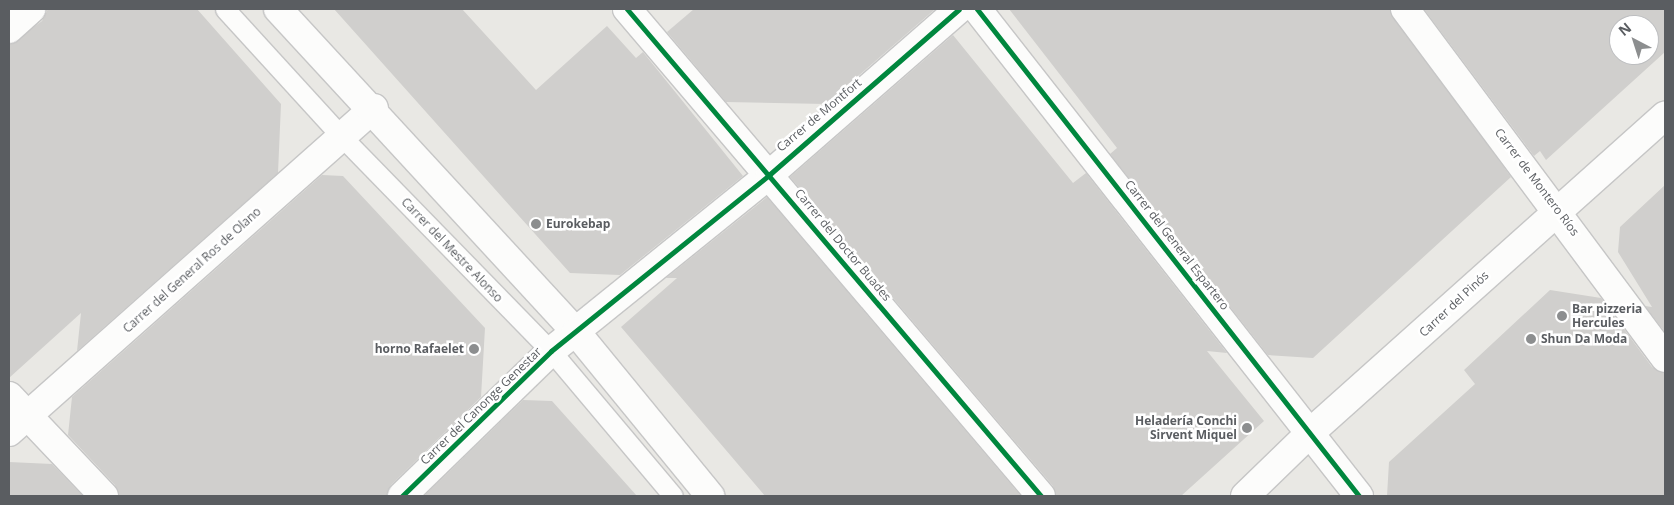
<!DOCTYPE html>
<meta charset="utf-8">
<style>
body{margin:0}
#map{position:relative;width:1674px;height:505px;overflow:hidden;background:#e9e8e4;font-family:"Open Sans",sans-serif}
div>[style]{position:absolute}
.building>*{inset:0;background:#d0cfcd}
.roads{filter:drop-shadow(1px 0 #c6c6c6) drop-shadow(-1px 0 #c6c6c6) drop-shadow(0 1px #c6c6c6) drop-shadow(0 -1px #c6c6c6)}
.lane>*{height:19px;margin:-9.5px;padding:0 9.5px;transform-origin:9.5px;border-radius:9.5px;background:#fcfcfb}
.street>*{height:28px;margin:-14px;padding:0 14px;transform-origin:14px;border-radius:14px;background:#fcfcfb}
.secondary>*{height:28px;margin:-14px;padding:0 14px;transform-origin:14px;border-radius:14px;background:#fcfcfb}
.cycleway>*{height:5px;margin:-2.5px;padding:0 2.5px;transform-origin:2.5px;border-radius:2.5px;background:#00873e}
.dots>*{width:14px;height:14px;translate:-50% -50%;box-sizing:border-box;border:2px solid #fff;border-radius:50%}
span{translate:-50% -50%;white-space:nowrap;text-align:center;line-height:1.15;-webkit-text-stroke:5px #fff;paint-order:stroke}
.street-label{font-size:12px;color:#5a5d61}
.poi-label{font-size:12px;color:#5a5d61;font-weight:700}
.left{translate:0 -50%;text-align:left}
.right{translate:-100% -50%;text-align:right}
.frame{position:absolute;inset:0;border:10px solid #5a5d61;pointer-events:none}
.north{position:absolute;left:1609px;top:15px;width:50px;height:50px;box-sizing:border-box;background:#fff;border:1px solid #bdbec0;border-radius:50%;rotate:320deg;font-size:14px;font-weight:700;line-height:20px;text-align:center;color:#5a5d61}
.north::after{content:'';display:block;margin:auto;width:18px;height:22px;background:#8c8e8f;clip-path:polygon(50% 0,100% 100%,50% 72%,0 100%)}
</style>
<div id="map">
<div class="building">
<div style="clip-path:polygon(48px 9px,197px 9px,281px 104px,278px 173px,77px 351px,81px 313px,9px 378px,9px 45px,42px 21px)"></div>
<div style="clip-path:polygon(334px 9px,462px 9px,536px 90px,607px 26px,636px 58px,643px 52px,743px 176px,620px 275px,570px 273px)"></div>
<div style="clip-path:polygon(694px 9px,932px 9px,934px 10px,826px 104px,726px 102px,667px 32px)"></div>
<div style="clip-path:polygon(1009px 9px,1390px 9px,1511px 177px,1313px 358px,1268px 355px,1110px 154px,1117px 148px)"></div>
<div style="clip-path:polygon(evenodd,1424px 9px,1665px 9px,1665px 52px,1546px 160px,1540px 151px,1534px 156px,1424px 9px,1619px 25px,1649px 25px,1649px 55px,1619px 55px,1619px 25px)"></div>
<div style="clip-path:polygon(953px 35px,1073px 183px,1086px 173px,1227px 353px,1207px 351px,1264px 421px,1181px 496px,1056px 496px,1053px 486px,790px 177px)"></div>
<div style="clip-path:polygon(322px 175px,343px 176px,485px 328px,481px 397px,391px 485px,387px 496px,119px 496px,115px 485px,68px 435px,72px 397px)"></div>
<div style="clip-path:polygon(1665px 185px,1665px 332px,1645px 306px,1652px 307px,1618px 252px,1620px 227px)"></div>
<div style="clip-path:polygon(767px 197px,1021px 496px,765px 496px,621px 327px,677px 278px,666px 278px)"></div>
<div style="clip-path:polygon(1550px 290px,1601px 298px,1652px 367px,1665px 373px,1665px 496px,1387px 496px,1389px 462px,1475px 384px,1464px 370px)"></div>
<div style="clip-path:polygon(523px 400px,552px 401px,637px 496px,424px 496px)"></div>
<div style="clip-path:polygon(9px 462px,52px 464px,83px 496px,9px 496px)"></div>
</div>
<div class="roads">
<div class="lane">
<div style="left:225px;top:9px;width:173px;rotate:47.6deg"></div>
<div style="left:342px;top:137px;width:299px;rotate:45.7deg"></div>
<div style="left:551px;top:351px;width:189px;rotate:49.9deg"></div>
</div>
<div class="street">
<div style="left:627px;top:9px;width:639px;rotate:49.63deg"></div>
<div style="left:977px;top:9px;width:619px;rotate:51.89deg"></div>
<div style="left:1405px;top:9px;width:435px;rotate:53.3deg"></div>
<div style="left:9px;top:29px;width:30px;rotate:-42deg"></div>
<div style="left:9px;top:396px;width:138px;rotate:46.5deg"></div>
<div style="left:9px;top:432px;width:488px;rotate:-41.6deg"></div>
<div style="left:402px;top:496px;width:208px;rotate:-44.2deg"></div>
<div style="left:551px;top:351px;width:282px;rotate:-38.9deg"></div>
<div style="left:770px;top:174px;width:251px;rotate:-41.1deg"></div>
</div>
<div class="secondary">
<div style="left:278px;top:9px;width:439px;rotate:47.3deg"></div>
<div style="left:576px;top:332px;width:212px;rotate:50.7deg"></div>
<div style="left:1245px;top:496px;width:92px;rotate:-44.1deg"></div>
<div style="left:1311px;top:432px;width:475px;rotate:-41.8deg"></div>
</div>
</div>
<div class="cycleway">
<div style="left:627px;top:9px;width:639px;rotate:49.63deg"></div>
<div style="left:977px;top:9px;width:619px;rotate:51.89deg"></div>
<div style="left:402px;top:496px;width:208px;rotate:-44.2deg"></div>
<div style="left:551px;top:351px;width:282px;rotate:-38.9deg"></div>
<div style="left:770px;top:174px;width:251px;rotate:-41.1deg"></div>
</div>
<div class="dots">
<div style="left:536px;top:224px;background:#8c8e8f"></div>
<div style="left:1562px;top:316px;background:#8c8e8f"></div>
<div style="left:1531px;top:339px;background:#8c8e8f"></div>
<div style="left:474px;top:349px;background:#8c8e8f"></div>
<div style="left:1247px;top:428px;background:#8c8e8f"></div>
</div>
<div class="street-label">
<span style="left:819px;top:115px;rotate:-40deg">Carrer de Montfort</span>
<span style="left:1537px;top:182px;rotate:53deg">Carrer de Montero Ríos</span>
<span style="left:843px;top:245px;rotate:50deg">Carrer del Doctor Buades</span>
<span style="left:1177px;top:245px;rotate:52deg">Carrer del General Espartero</span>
<span style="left:452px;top:250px;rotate:46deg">Carrer del Mestre Alonso</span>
<span style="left:192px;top:270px;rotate:-42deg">Carrer del General Ros de Olano</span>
<span style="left:1454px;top:304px;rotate:-43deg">Carrer del Pinós</span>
<span style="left:481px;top:406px;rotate:-44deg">Carrer del Canonge Genestar</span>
</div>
<div class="poi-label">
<span class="left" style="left:546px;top:224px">Eurokebap</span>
<span class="left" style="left:1572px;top:316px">Bar pizzeria<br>Hercules</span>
<span class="left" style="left:1541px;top:339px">Shun Da Moda</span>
<span class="right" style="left:464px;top:349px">horno Rafaelet</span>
<span class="right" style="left:1237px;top:428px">Heladería Conchi<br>Sirvent Miquel</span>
</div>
<div class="frame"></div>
<div class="north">N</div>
</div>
